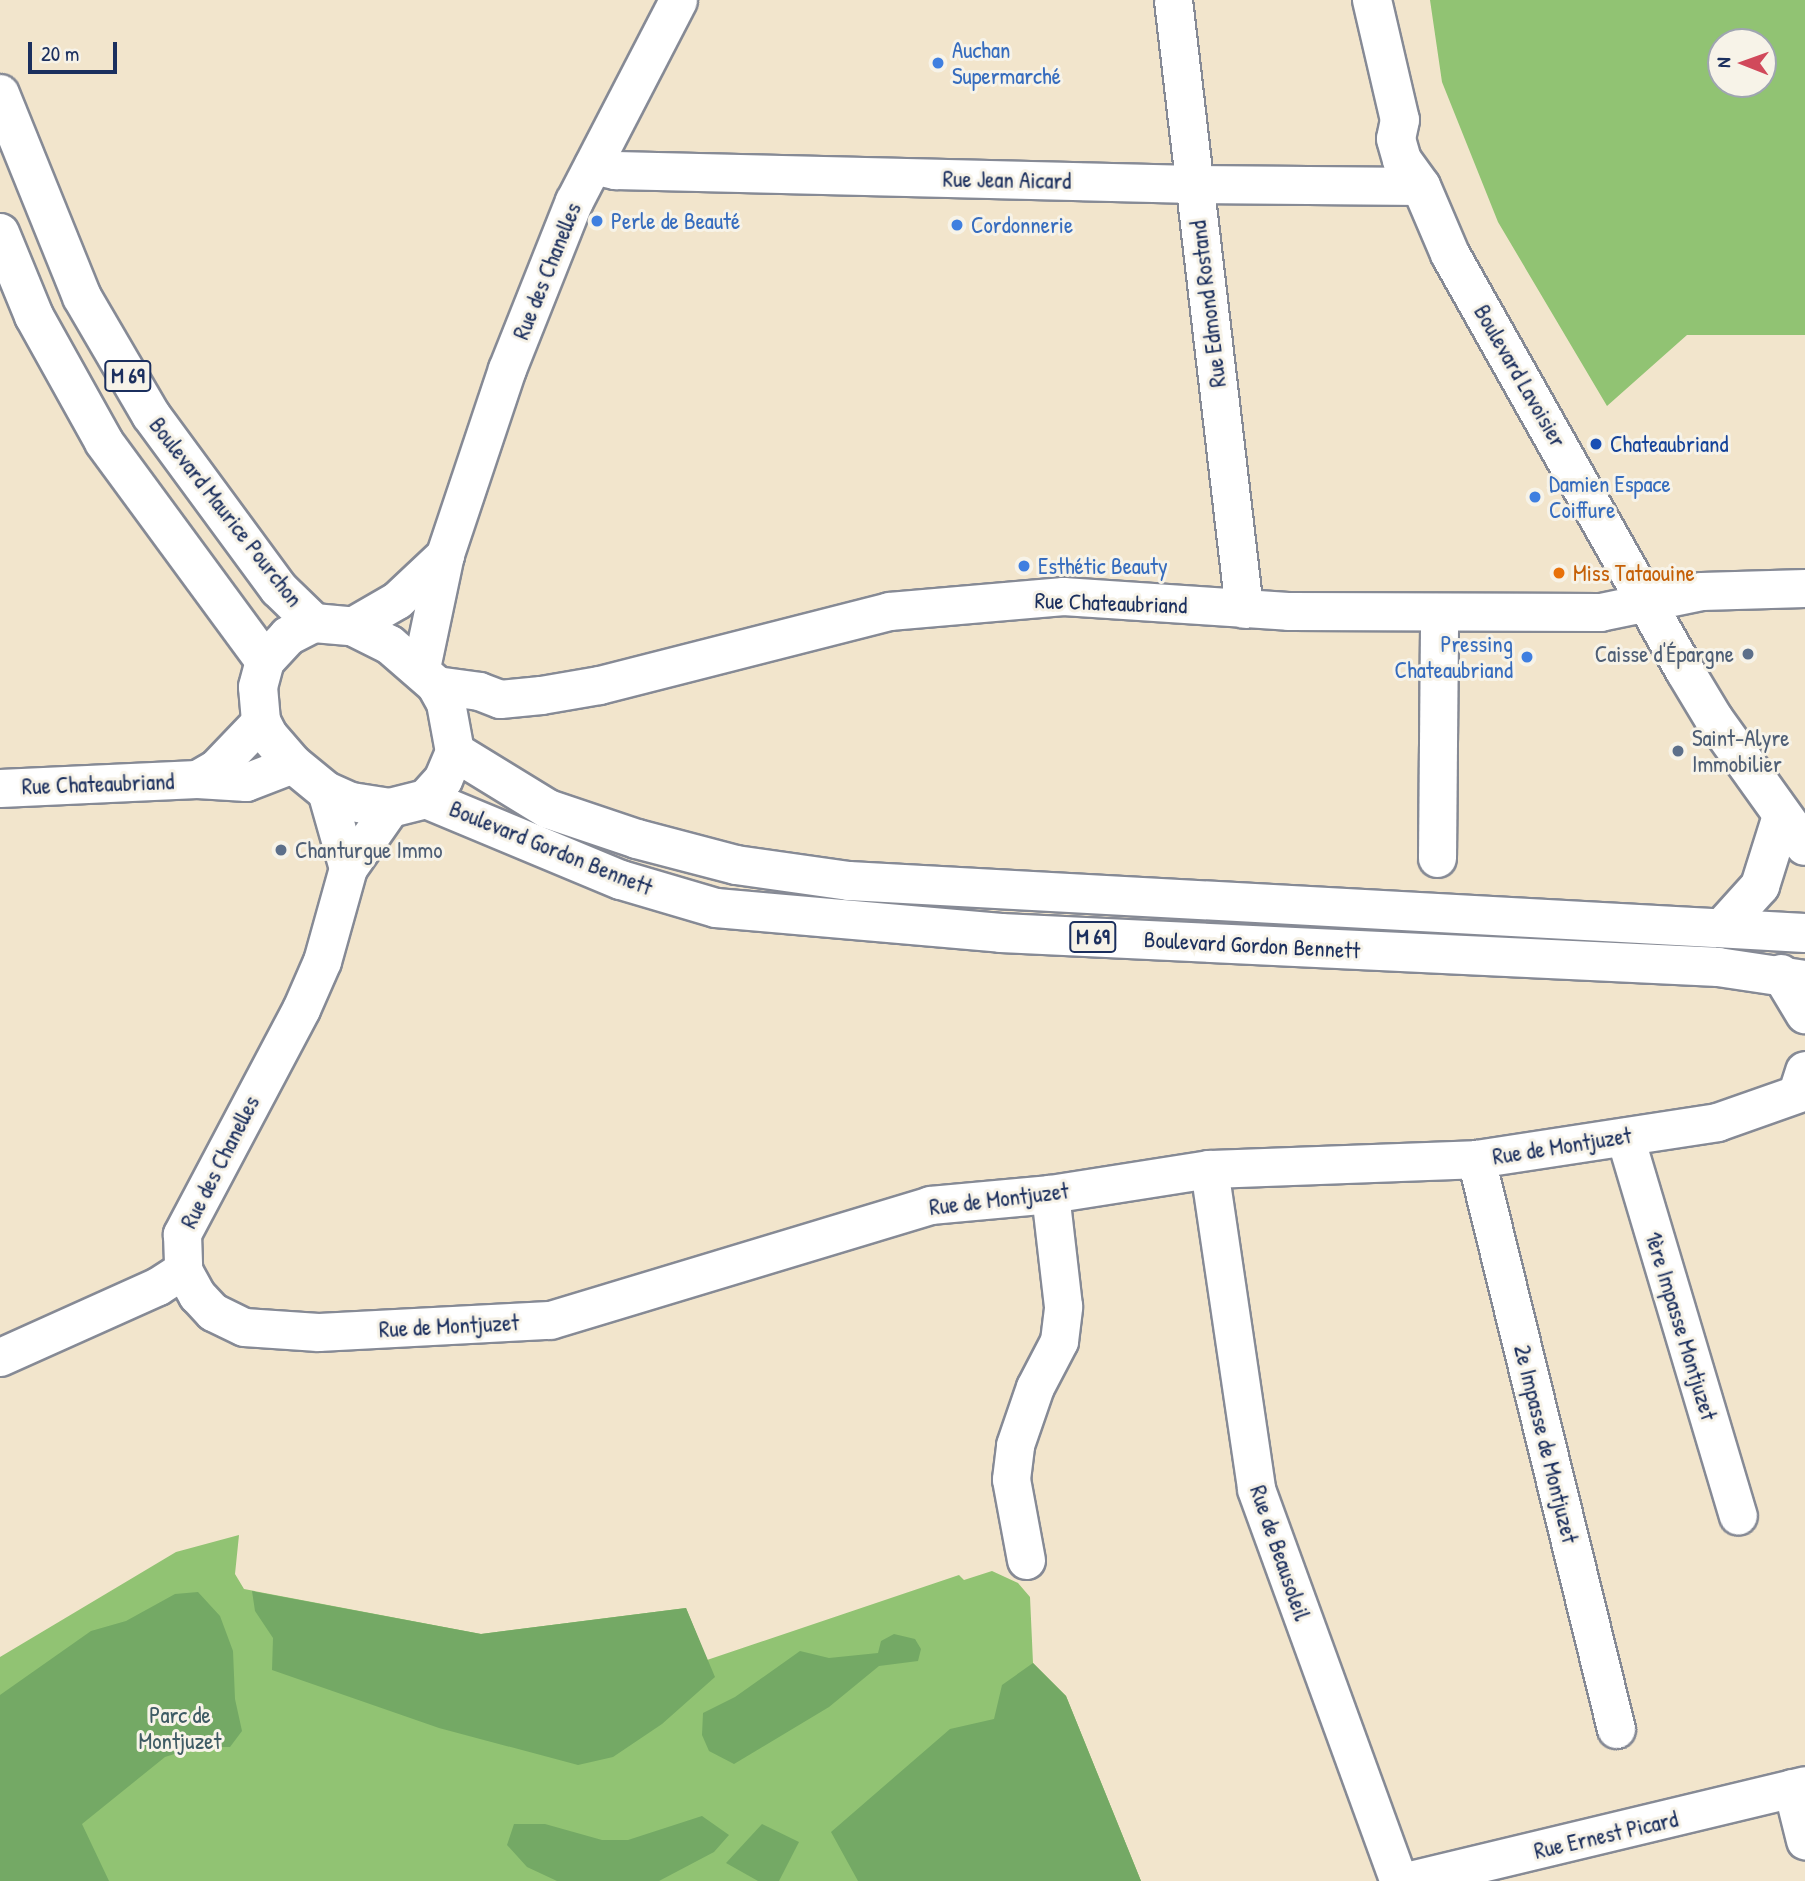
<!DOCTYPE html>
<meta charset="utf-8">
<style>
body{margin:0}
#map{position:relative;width:1805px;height:1881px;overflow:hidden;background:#f2e5cc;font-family:"Patrick Hand",sans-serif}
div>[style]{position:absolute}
.green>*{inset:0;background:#91c373}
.forest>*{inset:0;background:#74a965}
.roads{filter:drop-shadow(2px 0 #868a95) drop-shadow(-2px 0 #868a95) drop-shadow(0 2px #868a95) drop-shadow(0 -2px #868a95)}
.minor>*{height:37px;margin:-18.5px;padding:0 18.5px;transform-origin:18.5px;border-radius:18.5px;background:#fff}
.major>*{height:38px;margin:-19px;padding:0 19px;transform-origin:19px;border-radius:19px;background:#fff}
.dots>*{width:19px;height:19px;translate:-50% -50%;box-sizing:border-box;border:4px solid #f7f3e8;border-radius:50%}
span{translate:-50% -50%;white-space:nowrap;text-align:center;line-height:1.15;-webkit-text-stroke:6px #f7f3e8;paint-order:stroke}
.shield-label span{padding:2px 5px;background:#f7f3e8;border:2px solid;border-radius:5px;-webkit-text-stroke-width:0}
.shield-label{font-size:21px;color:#1b2f5e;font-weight:700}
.shop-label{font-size:23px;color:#366cbe}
.left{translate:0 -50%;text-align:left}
.right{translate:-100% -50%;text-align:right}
.street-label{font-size:23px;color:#1b2f5e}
.transit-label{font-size:23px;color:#164399}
.food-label{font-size:23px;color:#c56008}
.service-label{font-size:23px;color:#4e5e75}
.park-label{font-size:23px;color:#3e5b64}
.north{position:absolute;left:1707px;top:28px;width:70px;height:70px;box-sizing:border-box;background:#f7f3e8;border:2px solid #9fa5b1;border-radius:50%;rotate:271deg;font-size:19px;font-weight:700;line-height:28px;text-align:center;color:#1b2f5e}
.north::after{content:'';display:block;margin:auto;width:24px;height:32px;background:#d1495b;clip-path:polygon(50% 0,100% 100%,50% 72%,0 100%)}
.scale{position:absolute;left:28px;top:42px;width:89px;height:32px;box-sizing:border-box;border:4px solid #1b2f5e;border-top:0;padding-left:9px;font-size:21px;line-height:24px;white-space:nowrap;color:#1b2f5e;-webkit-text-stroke:5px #f7f3e8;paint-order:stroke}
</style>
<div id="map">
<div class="green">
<div style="clip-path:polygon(evenodd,1430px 0,1805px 0,1805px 335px,1687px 335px,1607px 406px,1498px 222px,1442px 82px,1430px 0,1721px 42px,1763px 42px,1763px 84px,1721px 84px,1721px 42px)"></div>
<div style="clip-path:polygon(239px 1535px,235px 1574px,244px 1589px,481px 1634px,686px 1608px,707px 1660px,959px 1575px,964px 1580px,992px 1571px,1018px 1583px,1030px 1597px,1033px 1663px,1066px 1696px,1141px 1881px,0 1881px,0 1657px,176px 1552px)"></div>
</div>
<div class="forest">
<div style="clip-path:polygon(252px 1591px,481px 1634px,686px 1608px,715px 1677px,662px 1724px,613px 1757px,578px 1765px,439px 1728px,272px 1670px,273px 1638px,255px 1611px)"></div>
<div style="clip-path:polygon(198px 1592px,220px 1616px,233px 1651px,235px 1699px,242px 1731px,230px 1747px,196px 1747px,165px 1757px,82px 1824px,109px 1881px,0 1881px,0 1695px,91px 1631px,126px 1621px,175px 1594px)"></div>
<div style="clip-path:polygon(894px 1634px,915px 1639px,921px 1649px,918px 1661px,879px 1666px,829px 1707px,734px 1764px,709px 1751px,702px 1735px,703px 1713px,735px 1697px,800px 1651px,829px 1658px,878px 1653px,881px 1641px)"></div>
<div style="clip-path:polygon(1033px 1663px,1066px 1696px,1141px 1881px,858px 1881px,831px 1832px,950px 1729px,994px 1719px,1002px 1685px)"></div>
<div style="clip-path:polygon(702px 1816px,729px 1835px,714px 1852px,659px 1881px,557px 1881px,527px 1867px,507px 1845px,514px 1824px,545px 1824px,602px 1840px,628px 1840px)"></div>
<div style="clip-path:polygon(762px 1824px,799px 1842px,779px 1881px,758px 1881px,726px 1863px)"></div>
</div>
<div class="roads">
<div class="minor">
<div style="left:1173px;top:0;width:613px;rotate:83.35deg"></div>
<div style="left:593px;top:165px;width:23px;rotate:13deg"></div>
<div style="left:615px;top:170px;width:579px;rotate:1.39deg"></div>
<div style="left:1194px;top:184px;width:227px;rotate:0.5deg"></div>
<div style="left:352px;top:626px;width:52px;rotate:-30deg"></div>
<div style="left:397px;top:600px;width:66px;rotate:-43.2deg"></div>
<div style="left:421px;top:668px;width:116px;rotate:-78.1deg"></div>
<div style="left:445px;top:554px;width:195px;rotate:-71.5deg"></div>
<div style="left:507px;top:369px;width:181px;rotate:-68.3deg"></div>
<div style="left:574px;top:201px;width:226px;rotate:-62.6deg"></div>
<div style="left:436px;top:685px;width:43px;rotate:7.9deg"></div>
<div style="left:479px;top:691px;width:22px;rotate:21deg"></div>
<div style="left:500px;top:699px;width:41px;rotate:-5.6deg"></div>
<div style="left:541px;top:695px;width:59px;rotate:-9.8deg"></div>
<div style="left:599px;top:685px;width:299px;rotate:-14.3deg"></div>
<div style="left:889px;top:611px;width:175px;rotate:-4.9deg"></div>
<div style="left:1063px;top:596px;width:225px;rotate:3.8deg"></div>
<div style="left:1288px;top:611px;width:312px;rotate:0.2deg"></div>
<div style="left:1600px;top:612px;width:103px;rotate:-11.7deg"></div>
<div style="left:1701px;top:591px;width:104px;rotate:-1.7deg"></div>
<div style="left:197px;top:779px;width:22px;rotate:-30deg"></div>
<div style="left:216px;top:768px;width:65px;rotate:-46.2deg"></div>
<div style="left:0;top:788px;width:197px;rotate:-2.6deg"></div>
<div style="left:197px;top:779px;width:49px;rotate:3.5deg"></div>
<div style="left:246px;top:782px;width:50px;rotate:-21deg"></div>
<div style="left:326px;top:791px;width:80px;rotate:74.1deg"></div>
<div style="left:390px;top:808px;width:73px;rotate:125deg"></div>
<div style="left:348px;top:868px;width:97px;rotate:105.6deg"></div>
<div style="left:322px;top:961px;width:52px;rotate:113.6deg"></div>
<div style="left:301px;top:1009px;width:255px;rotate:117.9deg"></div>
<div style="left:182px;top:1234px;width:36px;rotate:88deg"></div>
<div style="left:183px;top:1270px;width:29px;rotate:61deg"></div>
<div style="left:197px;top:1295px;width:23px;rotate:47deg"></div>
<div style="left:213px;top:1312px;width:34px;rotate:26deg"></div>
<div style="left:244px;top:1327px;width:74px;rotate:3.9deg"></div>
<div style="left:318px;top:1332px;width:232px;rotate:-3deg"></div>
<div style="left:550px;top:1320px;width:397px;rotate:-16.8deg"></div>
<div style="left:930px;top:1205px;width:121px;rotate:-5.2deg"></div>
<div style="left:1050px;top:1194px;width:161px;rotate:-8.9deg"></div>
<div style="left:1209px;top:1169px;width:267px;rotate:-2.1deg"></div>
<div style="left:1476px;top:1159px;width:244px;rotate:-8.7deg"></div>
<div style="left:1717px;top:1122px;width:93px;rotate:-19.4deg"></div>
<div style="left:1437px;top:858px;width:246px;rotate:-89.5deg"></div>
<div style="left:1625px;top:1137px;width:395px;rotate:73.4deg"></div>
<div style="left:1476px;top:1159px;width:587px;rotate:76.2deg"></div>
<div style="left:1209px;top:1169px;width:323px;rotate:81.6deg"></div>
<div style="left:1256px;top:1489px;width:417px;rotate:70deg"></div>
<div style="left:0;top:1357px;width:173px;rotate:-24.2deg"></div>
<div style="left:158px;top:1286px;width:30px;rotate:-33deg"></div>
<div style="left:1026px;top:1560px;width:82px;rotate:-100.5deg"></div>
<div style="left:1011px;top:1479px;width:34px;rotate:-83deg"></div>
<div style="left:1015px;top:1445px;width:61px;rotate:-71deg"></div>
<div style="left:1035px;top:1387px;width:52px;rotate:-62.4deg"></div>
<div style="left:1059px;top:1341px;width:35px;rotate:-83deg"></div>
<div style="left:1063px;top:1306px;width:113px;rotate:-96.6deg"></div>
<div style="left:1792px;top:1788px;width:54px;rotate:76deg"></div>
<div style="left:1406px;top:1881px;width:410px;rotate:-13.5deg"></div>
</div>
<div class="major">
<div style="left:1372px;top:0;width:123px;rotate:76.9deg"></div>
<div style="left:1400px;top:120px;width:19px;rotate:102deg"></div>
<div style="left:1396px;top:139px;width:22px;rotate:74deg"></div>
<div style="left:1402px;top:160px;width:32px;rotate:54deg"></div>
<div style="left:1421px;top:186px;width:74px;rotate:66.9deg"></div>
<div style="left:1450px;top:254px;width:479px;rotate:60.6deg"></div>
<div style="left:1685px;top:671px;width:56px;rotate:58.9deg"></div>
<div style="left:1714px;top:719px;width:156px;rotate:54.4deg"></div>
<div style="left:0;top:94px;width:219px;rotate:68deg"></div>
<div style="left:82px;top:297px;width:137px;rotate:59.7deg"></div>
<div style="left:151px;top:415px;width:216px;rotate:53.7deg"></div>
<div style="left:279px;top:589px;width:49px;rotate:44.2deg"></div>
<div style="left:0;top:233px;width:90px;rotate:67.7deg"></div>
<div style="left:34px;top:316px;width:144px;rotate:60.9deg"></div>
<div style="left:104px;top:442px;width:272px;rotate:53.7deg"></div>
<div style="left:314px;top:623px;width:38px;rotate:5deg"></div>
<div style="left:352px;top:626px;width:42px;rotate:26.6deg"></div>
<div style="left:390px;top:645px;width:61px;rotate:41deg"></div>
<div style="left:436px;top:685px;width:21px;rotate:61deg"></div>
<div style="left:446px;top:703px;width:50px;rotate:79.6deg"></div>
<div style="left:455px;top:752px;width:30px;rotate:113deg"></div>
<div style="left:443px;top:780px;width:25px;rotate:132deg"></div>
<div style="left:426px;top:799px;width:37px;rotate:166deg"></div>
<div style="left:390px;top:808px;width:39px;rotate:-171deg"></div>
<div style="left:351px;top:802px;width:27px;rotate:-156deg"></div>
<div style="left:326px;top:791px;width:43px;rotate:-140.7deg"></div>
<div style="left:293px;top:764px;width:38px;rotate:-131deg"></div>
<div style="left:268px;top:735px;width:16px;rotate:-117deg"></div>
<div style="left:261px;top:721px;width:34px;rotate:-95deg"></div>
<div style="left:258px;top:687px;width:27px;rotate:-75deg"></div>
<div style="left:265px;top:661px;width:34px;rotate:-47deg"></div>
<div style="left:288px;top:636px;width:29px;rotate:-27deg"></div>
<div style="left:455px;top:752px;width:109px;rotate:31.5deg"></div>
<div style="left:548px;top:809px;width:94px;rotate:18.6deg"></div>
<div style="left:637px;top:839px;width:102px;rotate:14.7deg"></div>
<div style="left:736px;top:865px;width:114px;rotate:8.1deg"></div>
<div style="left:849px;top:881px;width:957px;rotate:3.11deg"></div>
<div style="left:426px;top:799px;width:211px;rotate:22.6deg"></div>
<div style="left:621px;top:880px;width:99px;rotate:16.4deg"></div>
<div style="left:716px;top:908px;width:286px;rotate:5deg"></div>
<div style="left:1001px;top:933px;width:718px;rotate:2.71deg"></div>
<div style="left:1718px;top:967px;width:88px;rotate:8.5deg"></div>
<div style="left:1722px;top:928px;width:57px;rotate:-47.9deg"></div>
<div style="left:1760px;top:886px;width:73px;rotate:-72.6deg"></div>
<div style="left:1781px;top:974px;width:47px;rotate:59deg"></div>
<div style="left:1798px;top:1093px;width:23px;rotate:-72deg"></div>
</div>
</div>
<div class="dots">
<div style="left:938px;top:63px;background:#3f7fe0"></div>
<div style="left:597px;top:221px;background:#3f7fe0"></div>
<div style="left:957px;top:225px;background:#3f7fe0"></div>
<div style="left:1596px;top:444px;background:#1a4fb4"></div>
<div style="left:1535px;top:497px;background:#3f7fe0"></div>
<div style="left:1024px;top:566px;background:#3f7fe0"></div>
<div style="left:1559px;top:573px;background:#e8710a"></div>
<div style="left:1748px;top:654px;background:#5c6f8a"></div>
<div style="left:1527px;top:657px;background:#3f7fe0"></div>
<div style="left:1678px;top:751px;background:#5c6f8a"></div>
<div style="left:281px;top:850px;background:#5c6f8a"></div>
</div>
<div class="shield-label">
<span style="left:128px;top:376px">M 69</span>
<span style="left:1093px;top:937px">M 69</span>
</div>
<div class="shop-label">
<span class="left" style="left:952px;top:63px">Auchan<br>Supermarché</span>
<span class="left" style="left:611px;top:221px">Perle de Beauté</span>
<span class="left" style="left:971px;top:225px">Cordonnerie</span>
<span class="left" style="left:1549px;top:497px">Damien Espace<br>Coiffure</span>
<span class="left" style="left:1038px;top:566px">Esthétic Beauty</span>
<span class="right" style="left:1513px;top:657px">Pressing<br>Chateaubriand</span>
</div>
<div class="street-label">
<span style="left:1007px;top:180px;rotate:1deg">Rue Jean Aicard</span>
<span style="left:547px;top:271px;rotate:-68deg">Rue des Chanelles</span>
<span style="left:1208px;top:304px;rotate:-97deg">Rue Edmond Rostand</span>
<span style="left:1520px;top:376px;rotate:60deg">Boulevard Lavoisier</span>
<span style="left:226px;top:512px;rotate:52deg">Boulevard Maurice Pourchon</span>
<span style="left:1111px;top:603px;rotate:2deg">Rue Chateaubriand</span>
<span style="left:98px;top:784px;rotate:-2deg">Rue Chateaubriand</span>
<span style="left:551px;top:848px;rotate:22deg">Boulevard Gordon Bennett</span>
<span style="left:1252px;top:945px;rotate:3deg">Boulevard Gordon Bennett</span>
<span style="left:1562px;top:1146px;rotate:-9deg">Rue de Montjuzet</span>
<span style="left:220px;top:1162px;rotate:-63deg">Rue des Chanelles</span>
<span style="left:999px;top:1199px;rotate:-7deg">Rue de Montjuzet</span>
<span style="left:449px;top:1326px;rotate:-3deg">Rue de Montjuzet</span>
<span style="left:1681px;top:1326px;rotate:73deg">1ère Impasse Montjuzet</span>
<span style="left:1546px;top:1444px;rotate:76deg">2e Impasse de Montjuzet</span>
<span style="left:1280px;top:1553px;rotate:71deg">Rue de Beausoleil</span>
<span style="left:1606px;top:1835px;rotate:-13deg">Rue Ernest Picard</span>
</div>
<div class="transit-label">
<span class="left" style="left:1610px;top:444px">Chateaubriand</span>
</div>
<div class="food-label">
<span class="left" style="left:1573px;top:573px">Miss Tataouine</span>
</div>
<div class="service-label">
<span class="right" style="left:1734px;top:654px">Caisse d'Épargne</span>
<span class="left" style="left:1692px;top:751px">Saint-Alyre<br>Immobilier</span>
<span class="left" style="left:295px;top:850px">Chanturgue Immo</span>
</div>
<div class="park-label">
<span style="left:180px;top:1728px">Parc de<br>Montjuzet</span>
</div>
<div class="north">N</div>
<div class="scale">20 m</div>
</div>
